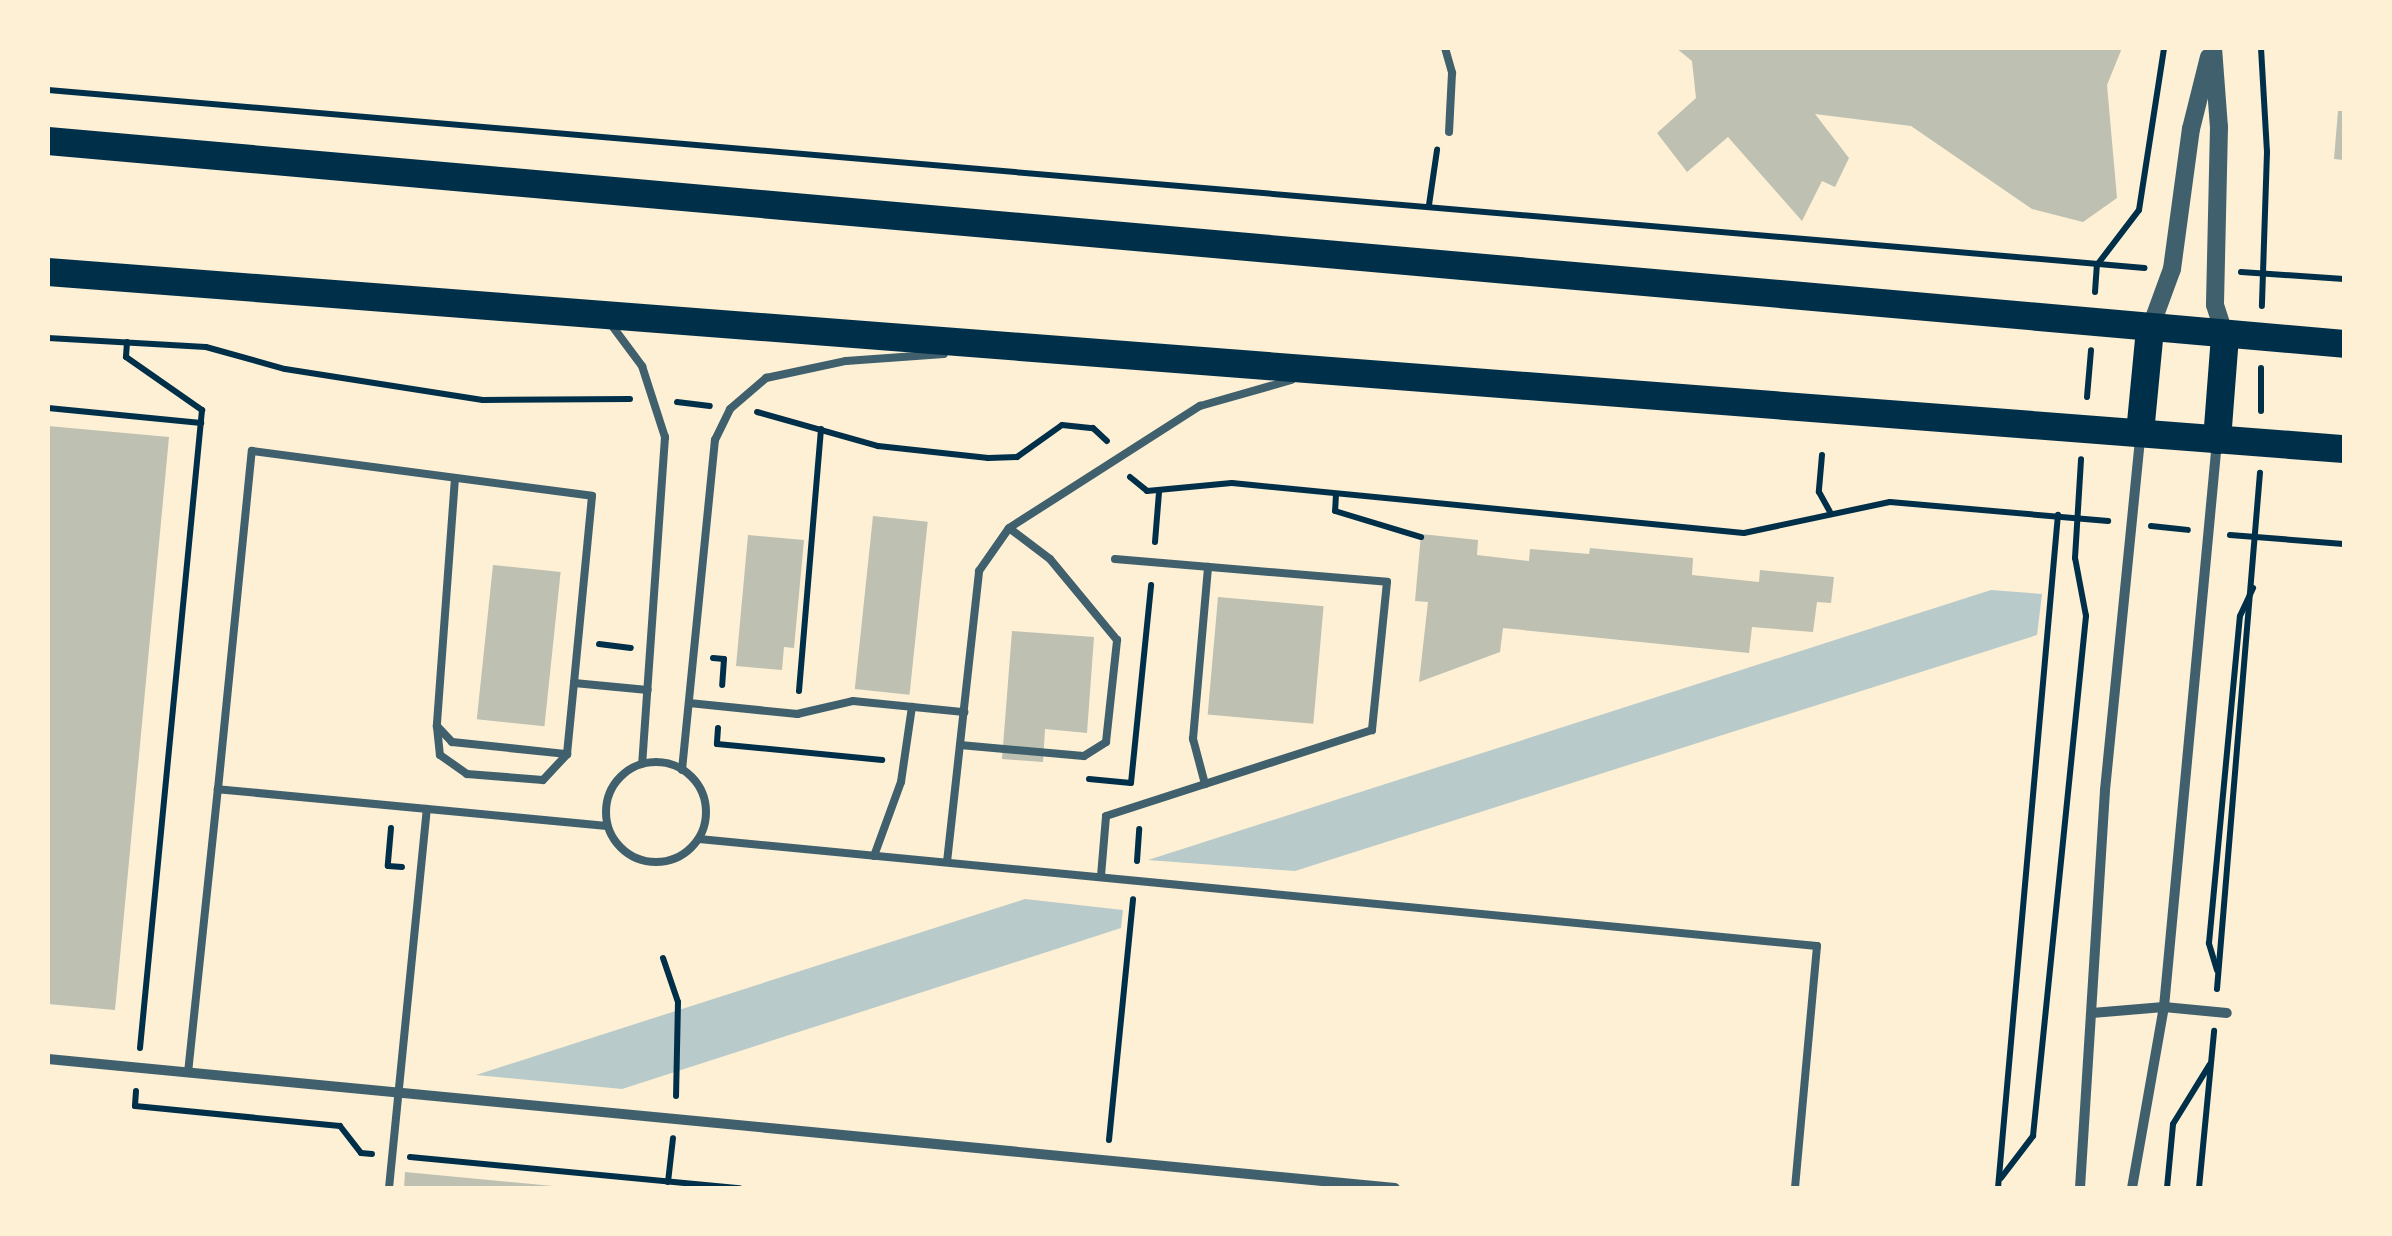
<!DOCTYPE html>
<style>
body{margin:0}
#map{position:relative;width:2392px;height:1236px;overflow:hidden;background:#fdf0d5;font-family:Poppins,sans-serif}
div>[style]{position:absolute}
.green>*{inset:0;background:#b9caca}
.building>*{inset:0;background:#bec0b2;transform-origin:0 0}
.path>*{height:6px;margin:-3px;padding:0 3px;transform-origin:3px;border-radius:3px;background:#003049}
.service>*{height:8px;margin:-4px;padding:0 4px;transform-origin:4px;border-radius:4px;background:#3f606c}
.service>.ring{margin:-4px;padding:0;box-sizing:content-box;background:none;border:8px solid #3f606c;border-radius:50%}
.minor>*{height:10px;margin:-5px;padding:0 5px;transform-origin:5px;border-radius:5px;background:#3f606c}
.tertiary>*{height:18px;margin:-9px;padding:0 9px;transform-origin:9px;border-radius:9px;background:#3f606c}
.trunk>*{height:28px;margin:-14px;padding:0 14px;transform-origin:14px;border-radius:14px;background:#003049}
span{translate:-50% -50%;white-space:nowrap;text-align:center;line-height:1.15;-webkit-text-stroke:9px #fdf0d5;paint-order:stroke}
.frame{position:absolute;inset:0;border:50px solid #fdf0d5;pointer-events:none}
</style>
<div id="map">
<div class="green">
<div style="clip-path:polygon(1991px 590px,2042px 594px,2037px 635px,1295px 871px,1148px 860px)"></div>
<div style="clip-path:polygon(1025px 899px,1123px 910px,1121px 928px,622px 1089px,476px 1075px)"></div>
</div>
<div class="building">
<div style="clip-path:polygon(1676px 48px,2122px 48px,2107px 85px,2117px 198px,2083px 222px,2032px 209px,1911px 126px,1815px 114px,1849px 158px,1835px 187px,1822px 181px,1802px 221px,1728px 137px,1687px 172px,1657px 133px,1696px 98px,1692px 61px)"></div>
<div style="clip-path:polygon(2338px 111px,2344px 111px,2344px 160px,2334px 159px)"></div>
<div style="clip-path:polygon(48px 426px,169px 437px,115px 1010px,48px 1004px)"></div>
<div style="left:873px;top:516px;width:55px;height:174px;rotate:6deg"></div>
<div style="clip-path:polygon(1421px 534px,1478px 540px,1477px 555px,1529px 561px,1530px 549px,1589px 554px,1590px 548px,1693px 558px,1692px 575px,1759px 582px,1760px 570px,1834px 577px,1831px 603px,1817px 602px,1813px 632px,1752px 627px,1749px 653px,1503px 628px,1500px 652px,1419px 682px,1428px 602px,1415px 601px)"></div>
<div style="clip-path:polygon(748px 535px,804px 540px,794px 648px,784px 647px,782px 670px,736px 666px)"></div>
<div style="left:493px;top:565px;width:68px;height:155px;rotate:6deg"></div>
<div style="left:1218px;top:597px;width:106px;height:118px;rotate:5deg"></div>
<div style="clip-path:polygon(1012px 631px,1094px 637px,1087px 733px,1045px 729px,1043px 762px,1002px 759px)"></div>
<div style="clip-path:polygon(405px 1172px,553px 1186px,553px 1188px,404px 1188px)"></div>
</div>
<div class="path">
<div style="left:2261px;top:48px;width:104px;rotate:86.7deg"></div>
<div style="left:2267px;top:152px;width:154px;rotate:91.9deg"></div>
<div style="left:48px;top:90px;width:2104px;rotate:4.85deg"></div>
<div style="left:1429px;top:205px;width:56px;rotate:-81.7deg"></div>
<div style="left:2241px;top:272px;width:103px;rotate:3.9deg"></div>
<div style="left:2095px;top:292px;width:27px;rotate:-86deg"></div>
<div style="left:2097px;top:265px;width:69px;rotate:-52.6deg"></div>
<div style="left:2139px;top:210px;width:164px;rotate:-81.2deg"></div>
<div style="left:48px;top:338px;width:158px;rotate:3.3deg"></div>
<div style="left:206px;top:347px;width:82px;rotate:15.6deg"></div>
<div style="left:285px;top:369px;width:200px;rotate:8.9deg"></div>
<div style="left:483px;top:400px;width:147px;rotate:-0.4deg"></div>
<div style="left:127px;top:342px;width:15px;rotate:94deg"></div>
<div style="left:126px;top:357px;width:93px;rotate:34.9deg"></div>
<div style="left:202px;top:410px;width:641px;rotate:95.55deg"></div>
<div style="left:2087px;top:397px;width:47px;rotate:-85.1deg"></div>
<div style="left:677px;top:402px;width:33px;rotate:7deg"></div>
<div style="left:48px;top:408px;width:154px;rotate:5.6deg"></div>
<div style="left:2261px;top:411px;width:43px;rotate:-90deg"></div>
<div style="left:757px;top:412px;width:126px;rotate:15.7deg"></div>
<div style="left:878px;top:446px;width:111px;rotate:6.2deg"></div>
<div style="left:988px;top:458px;width:29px;rotate:-2deg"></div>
<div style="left:1017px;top:457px;width:55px;rotate:-35.4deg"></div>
<div style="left:1062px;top:425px;width:31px;rotate:6deg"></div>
<div style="left:1093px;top:428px;width:19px;rotate:43deg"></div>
<div style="left:1822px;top:455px;width:37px;rotate:95deg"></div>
<div style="left:1819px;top:492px;width:23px;rotate:61deg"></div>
<div style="left:1130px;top:477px;width:22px;rotate:39deg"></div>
<div style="left:1147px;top:491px;width:85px;rotate:-5.4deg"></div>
<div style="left:1232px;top:483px;width:514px;rotate:5.58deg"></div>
<div style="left:1744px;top:533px;width:149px;rotate:-12deg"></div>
<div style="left:1890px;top:502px;width:219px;rotate:5deg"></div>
<div style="left:1336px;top:494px;width:17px;rotate:93deg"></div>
<div style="left:1335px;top:511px;width:90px;rotate:16.8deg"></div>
<div style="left:2151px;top:526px;width:37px;rotate:6deg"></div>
<div style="left:2230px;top:535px;width:114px;rotate:4.5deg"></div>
<div style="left:1155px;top:542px;width:50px;rotate:-85.4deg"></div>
<div style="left:599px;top:644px;width:32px;rotate:7deg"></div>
<div style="left:713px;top:658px;width:11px;rotate:5deg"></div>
<div style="left:724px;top:659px;width:26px;rotate:94deg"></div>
<div style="left:799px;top:691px;width:263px;rotate:-85.2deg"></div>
<div style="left:718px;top:728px;width:16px;rotate:94deg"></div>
<div style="left:717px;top:744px;width:166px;rotate:5.5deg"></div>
<div style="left:1089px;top:779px;width:42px;rotate:5.4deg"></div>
<div style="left:1131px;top:783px;width:199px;rotate:-84.2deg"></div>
<div style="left:391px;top:828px;width:38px;rotate:95deg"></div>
<div style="left:388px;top:866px;width:14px;rotate:4deg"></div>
<div style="left:1137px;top:861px;width:32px;rotate:-86deg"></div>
<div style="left:663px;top:958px;width:46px;rotate:71.2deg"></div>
<div style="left:678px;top:1002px;width:94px;rotate:91.2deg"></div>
<div style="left:2217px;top:970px;width:28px;rotate:-107deg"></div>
<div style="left:2209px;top:943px;width:328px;rotate:-84.6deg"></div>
<div style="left:2240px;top:616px;width:31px;rotate:-65deg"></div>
<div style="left:2217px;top:989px;width:518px;rotate:-85.24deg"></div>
<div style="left:136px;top:1091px;width:15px;rotate:94deg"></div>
<div style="left:135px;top:1106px;width:206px;rotate:5.6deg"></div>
<div style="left:340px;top:1126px;width:34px;rotate:52deg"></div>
<div style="left:361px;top:1153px;width:11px;rotate:5deg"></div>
<div style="left:1109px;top:1140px;width:242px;rotate:-84.3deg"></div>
<div style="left:410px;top:1157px;width:331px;rotate:5.4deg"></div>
<div style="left:2001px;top:1178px;width:53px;rotate:-52.7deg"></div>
<div style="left:2033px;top:1136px;width:523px;rotate:-84.18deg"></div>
<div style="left:2086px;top:616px;width:59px;rotate:-100.7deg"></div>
<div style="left:2075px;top:558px;width:99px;rotate:-86.5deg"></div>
<div style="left:668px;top:1182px;width:44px;rotate:-83.5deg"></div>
<div style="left:1998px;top:1188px;width:676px;rotate:-84.91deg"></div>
<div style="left:2167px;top:1188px;width:64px;rotate:-84.6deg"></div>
<div style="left:2173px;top:1124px;width:70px;rotate:-58.3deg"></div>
<div style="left:2199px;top:1188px;width:158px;rotate:-84.5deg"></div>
</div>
<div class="service">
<div style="left:1445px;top:48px;width:26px;rotate:74deg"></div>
<div style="left:1452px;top:73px;width:59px;rotate:92.9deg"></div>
<div style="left:610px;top:323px;width:54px;rotate:53.3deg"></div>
<div style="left:642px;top:366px;width:75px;rotate:72.1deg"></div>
<div style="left:665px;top:437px;width:327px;rotate:94deg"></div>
<div style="left:455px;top:478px;width:249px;rotate:94.2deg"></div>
<div style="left:437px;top:726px;width:22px;rotate:47deg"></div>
<div style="left:452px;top:742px;width:116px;rotate:6deg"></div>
<div style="left:567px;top:754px;width:71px;rotate:-84.4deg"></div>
<div style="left:1115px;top:559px;width:273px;rotate:4.8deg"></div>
<div style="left:1387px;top:582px;width:149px;rotate:95.8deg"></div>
<div style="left:1372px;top:730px;width:176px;rotate:162.1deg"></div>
<div style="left:689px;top:703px;width:109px;rotate:5.8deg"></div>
<div style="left:797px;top:714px;width:57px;rotate:-13.1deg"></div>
<div style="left:853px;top:701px;width:112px;rotate:5.7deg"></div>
<div style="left:437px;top:727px;width:28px;rotate:84deg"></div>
<div style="left:440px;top:755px;width:33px;rotate:35deg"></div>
<div style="left:467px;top:774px;width:76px;rotate:4.5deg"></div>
<div style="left:543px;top:780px;width:35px;rotate:-47deg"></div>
<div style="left:960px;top:745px;width:124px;rotate:5.1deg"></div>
<div style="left:1084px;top:756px;width:26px;rotate:-32deg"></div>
<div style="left:1106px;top:742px;width:103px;rotate:-83.8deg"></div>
<div style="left:1117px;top:640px;width:105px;rotate:-129.6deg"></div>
<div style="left:1050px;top:559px;width:51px;rotate:-142.9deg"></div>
<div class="ring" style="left:606px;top:762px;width:92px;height:92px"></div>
<div style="left:682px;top:770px;width:332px;rotate:-84.3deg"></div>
<div style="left:715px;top:440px;width:34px;rotate:-64deg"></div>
<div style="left:730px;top:409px;width:48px;rotate:-40.7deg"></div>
<div style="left:766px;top:378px;width:82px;rotate:-12deg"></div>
<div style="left:846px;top:361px;width:98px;rotate:-4.1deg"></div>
<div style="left:607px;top:826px;width:391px;rotate:-174.6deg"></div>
<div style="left:218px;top:789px;width:340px;rotate:-84.3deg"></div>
<div style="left:252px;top:451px;width:343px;rotate:7.5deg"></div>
<div style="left:592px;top:496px;width:188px;rotate:95.5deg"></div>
<div style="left:574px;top:683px;width:74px;rotate:5.4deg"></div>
<div style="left:699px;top:839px;width:1123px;rotate:5.47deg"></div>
<div style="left:1817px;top:946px;width:243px;rotate:95.2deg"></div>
<div style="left:874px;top:856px;width:79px;rotate:-70deg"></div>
<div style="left:901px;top:782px;width:76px;rotate:-81.7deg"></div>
<div style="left:947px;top:862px;width:293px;rotate:-83.7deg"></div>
<div style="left:979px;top:571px;width:52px;rotate:-55.1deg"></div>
<div style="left:1009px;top:528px;width:227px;rotate:-32.6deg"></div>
<div style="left:1200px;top:406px;width:95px;rotate:-15.9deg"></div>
<div style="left:1101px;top:876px;width:60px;rotate:-85.2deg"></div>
<div style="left:1106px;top:816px;width:104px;rotate:-17.9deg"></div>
<div style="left:1205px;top:784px;width:47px;rotate:-104.9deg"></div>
<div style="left:1193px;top:739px;width:173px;rotate:-85deg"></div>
<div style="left:188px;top:1073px;width:286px;rotate:-84deg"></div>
<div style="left:389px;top:1188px;width:381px;rotate:-84.3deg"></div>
</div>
<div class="minor">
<div style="left:2092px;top:1013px;width:72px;rotate:-4.8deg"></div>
<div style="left:2164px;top:1007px;width:63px;rotate:5.4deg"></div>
<div style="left:48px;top:1059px;width:1353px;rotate:5.47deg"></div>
<div style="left:2080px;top:1188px;width:399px;rotate:-86.4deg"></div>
<div style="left:2105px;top:790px;width:355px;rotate:-84.3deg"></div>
<div style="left:2132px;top:1188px;width:184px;rotate:-80deg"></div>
<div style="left:2164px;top:1007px;width:568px;rotate:-84.65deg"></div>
</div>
<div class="tertiary">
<div style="left:2213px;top:48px;width:79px;rotate:85.7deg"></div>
<div style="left:2219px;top:127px;width:178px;rotate:91.3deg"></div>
<div style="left:2215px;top:305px;width:32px;rotate:72deg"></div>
<div style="left:2150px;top:329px;width:64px;rotate:-69.9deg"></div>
<div style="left:2172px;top:269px;width:141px;rotate:-82.3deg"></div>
<div style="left:2191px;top:129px;width:74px;rotate:-76deg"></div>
</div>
<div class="trunk">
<div style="left:48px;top:141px;width:2305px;rotate:5.05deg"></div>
<div style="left:48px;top:272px;width:2303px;rotate:4.41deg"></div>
<div style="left:2140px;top:433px;width:104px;rotate:-84.5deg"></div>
<div style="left:2217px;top:440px;width:105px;rotate:-85.6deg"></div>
</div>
<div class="frame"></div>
</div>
